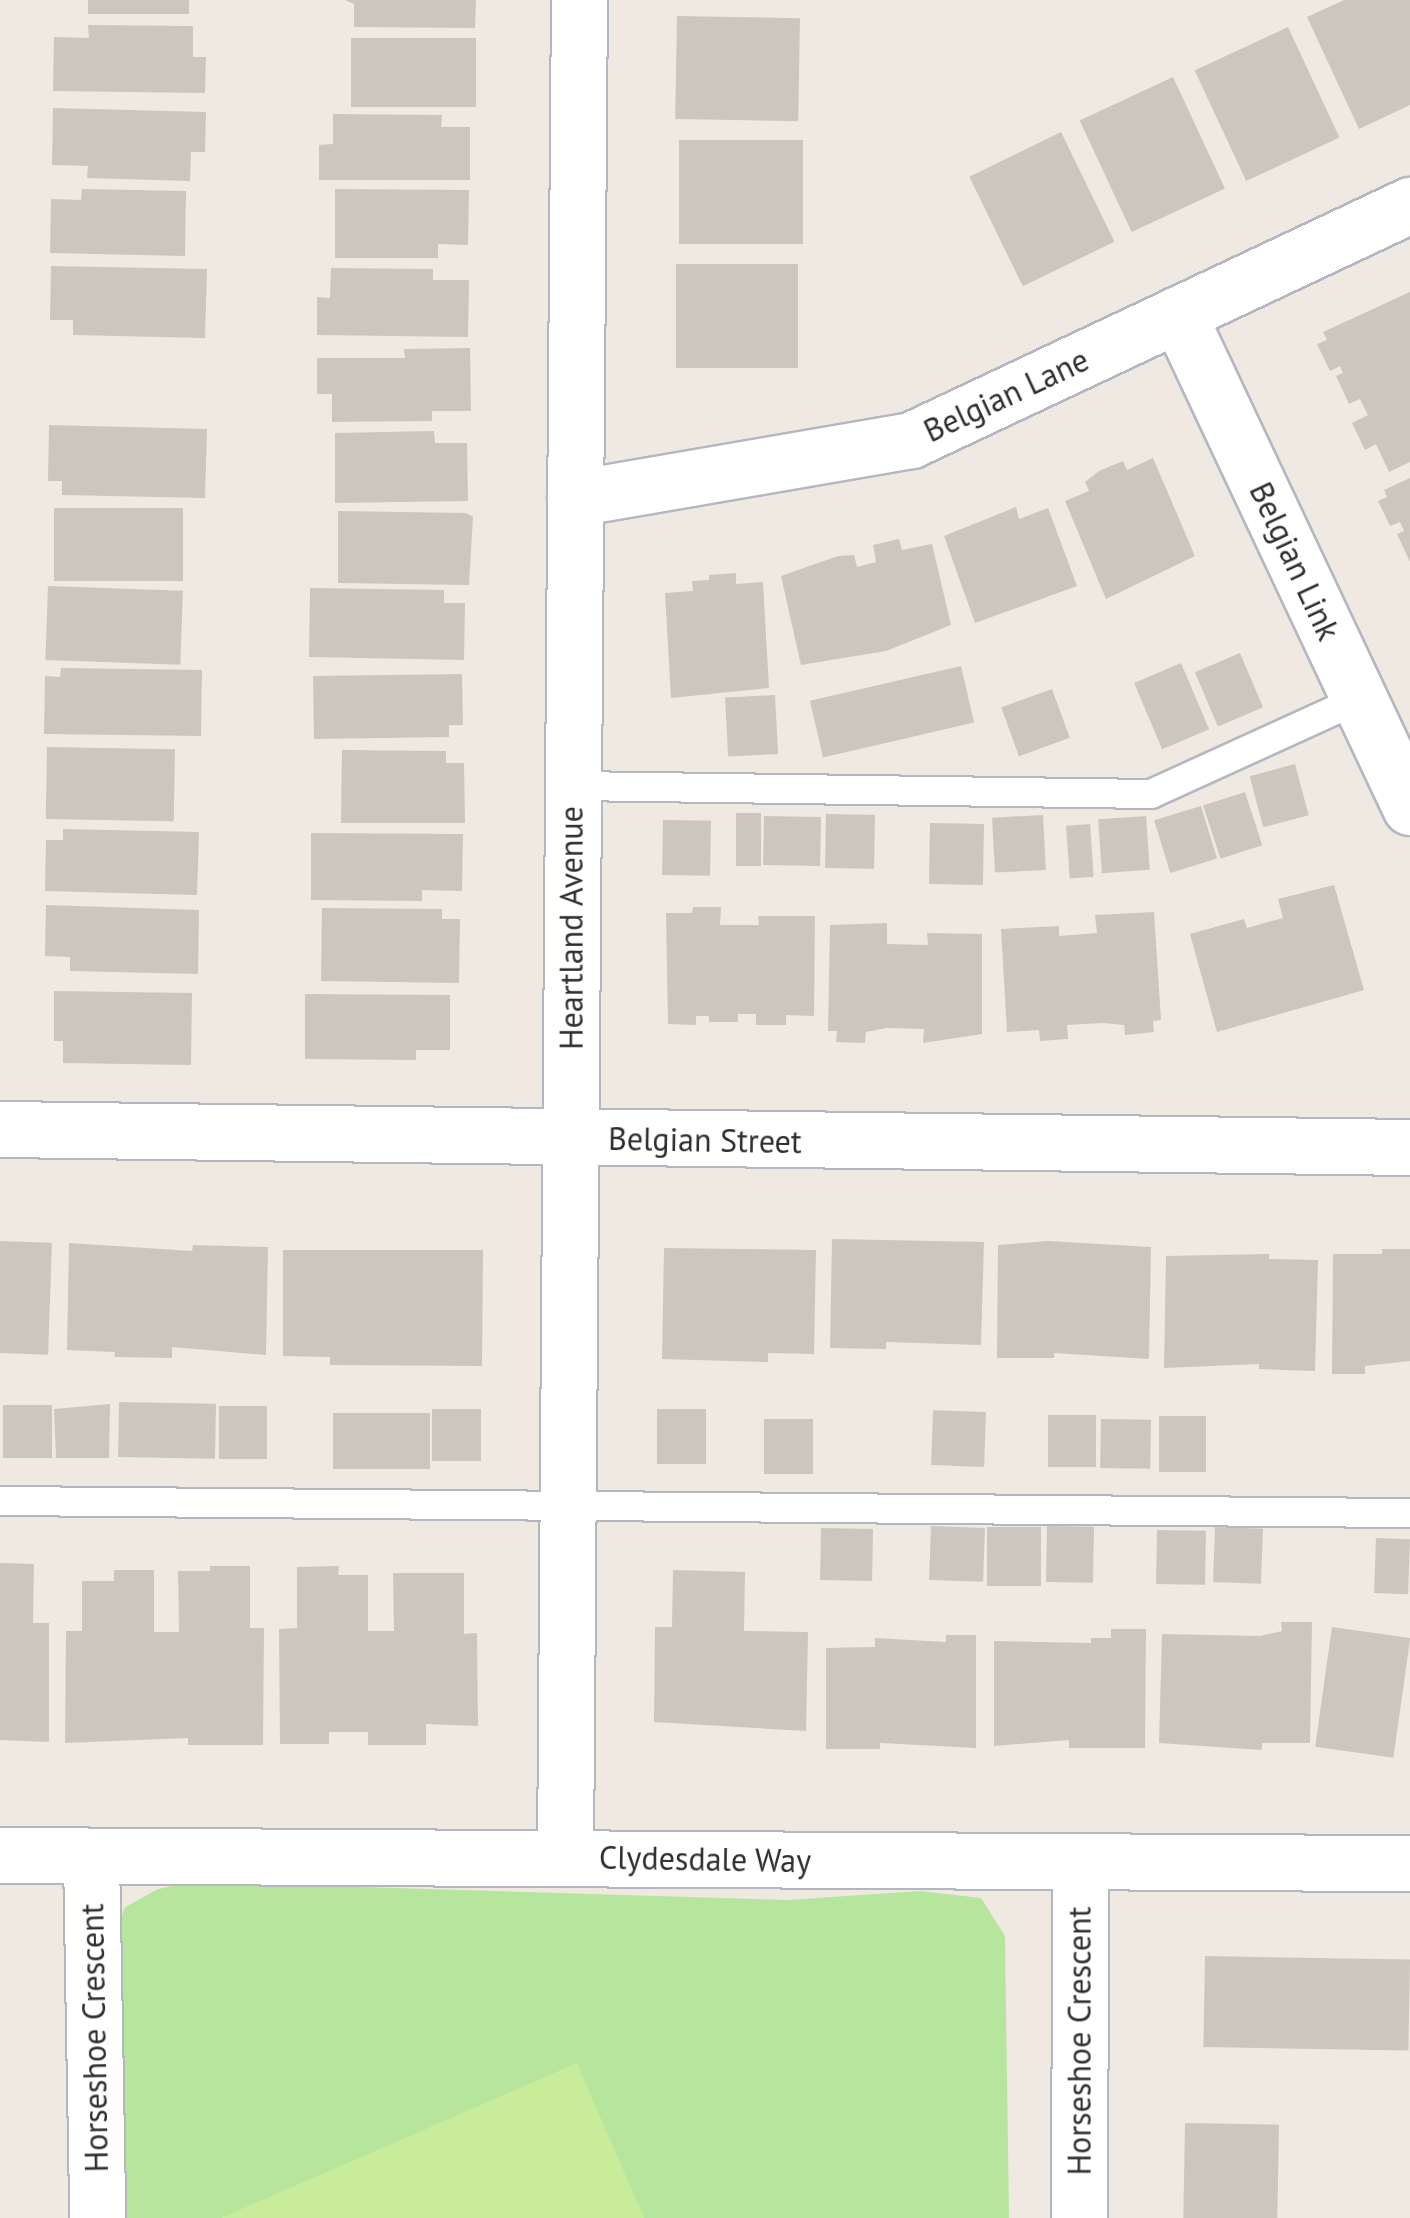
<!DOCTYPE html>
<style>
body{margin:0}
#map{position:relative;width:1410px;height:2218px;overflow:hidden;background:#efe9e1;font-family:"PT Sans",sans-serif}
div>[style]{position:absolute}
.green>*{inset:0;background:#b6e59e}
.pitch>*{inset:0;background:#c9ec9a}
.building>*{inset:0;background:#cbc7bf;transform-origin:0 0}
.roads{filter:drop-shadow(2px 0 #b4b7c1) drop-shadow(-2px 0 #b4b7c1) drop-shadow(0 2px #b4b7c1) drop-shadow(0 -2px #b4b7c1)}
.service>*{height:28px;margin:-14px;padding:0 14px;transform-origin:14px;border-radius:14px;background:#fff}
.minor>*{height:55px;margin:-27.5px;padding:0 27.5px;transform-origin:27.5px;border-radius:27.5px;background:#fff}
span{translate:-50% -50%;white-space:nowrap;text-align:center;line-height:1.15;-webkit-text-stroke:10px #fff;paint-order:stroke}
.street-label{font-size:32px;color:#2e2e2e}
</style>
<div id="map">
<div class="green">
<div style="clip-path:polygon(193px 1882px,787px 1900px,920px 1891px,981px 1898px,1005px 1936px,1009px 2218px,124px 2218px,114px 1948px,124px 1908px,158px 1889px)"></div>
</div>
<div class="pitch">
<div style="clip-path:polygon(577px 2063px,644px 2218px,221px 2218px)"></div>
</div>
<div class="building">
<div style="left:88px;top:0;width:101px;height:14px"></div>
<div style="clip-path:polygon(345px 0,476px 0,475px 28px,354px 27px,354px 4px)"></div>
<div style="clip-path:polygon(1344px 0,1410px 0,1410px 105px,1359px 129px,1307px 17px)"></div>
<div style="left:677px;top:16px;width:123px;height:103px;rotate:1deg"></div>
<div style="clip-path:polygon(88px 25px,193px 26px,193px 57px,206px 57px,205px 93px,53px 91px,54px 37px,89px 38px)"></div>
<div style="left:1288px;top:27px;width:122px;height:103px;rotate:65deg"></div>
<div style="left:351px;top:38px;width:125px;height:69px"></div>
<div style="left:1173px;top:77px;width:123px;height:103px;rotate:65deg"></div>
<div style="clip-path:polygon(53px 108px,206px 112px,205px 152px,191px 152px,190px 181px,87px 178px,88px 166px,52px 165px)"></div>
<div style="clip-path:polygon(333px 114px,442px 115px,441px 127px,470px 127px,470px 180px,319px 180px,319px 145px,333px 144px)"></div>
<div style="left:1061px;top:132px;width:122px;height:102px;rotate:64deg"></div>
<div style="left:679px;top:140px;width:124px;height:104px"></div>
<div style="clip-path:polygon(82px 189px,186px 191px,185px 256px,50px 253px,51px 199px,81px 200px)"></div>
<div style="clip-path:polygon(335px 189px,469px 190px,468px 245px,438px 244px,438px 258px,335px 258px)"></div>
<div style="left:676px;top:264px;width:122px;height:104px"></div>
<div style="clip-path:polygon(51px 266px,207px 269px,205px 338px,73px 335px,73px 320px,50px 320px)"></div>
<div style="clip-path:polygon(331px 268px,433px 269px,433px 280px,469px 280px,468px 337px,317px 335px,317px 297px,330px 298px)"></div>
<div style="clip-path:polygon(1410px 292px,1410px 462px,1389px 472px,1376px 444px,1365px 450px,1352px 423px,1368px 415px,1360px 399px,1349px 404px,1336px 376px,1343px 373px,1340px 366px,1330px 371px,1317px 344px,1327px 340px,1323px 332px)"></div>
<div style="clip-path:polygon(470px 348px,471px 411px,432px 411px,432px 421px,332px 422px,332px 394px,317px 394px,317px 358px,405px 358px,404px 349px)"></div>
<div style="clip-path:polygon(49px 425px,207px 429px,205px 498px,62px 495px,62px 481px,48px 481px)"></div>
<div style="clip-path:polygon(434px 431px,435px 443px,467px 443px,468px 501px,335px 503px,335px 433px)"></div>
<div style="clip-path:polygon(1153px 458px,1195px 556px,1106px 599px,1065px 501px,1089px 491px,1085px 482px,1099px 471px,1123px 461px,1127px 470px)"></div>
<div style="clip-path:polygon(1410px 478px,1410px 562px,1397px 534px,1404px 531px,1400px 522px,1390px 526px,1378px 501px,1387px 497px,1384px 490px)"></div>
<div style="clip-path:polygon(1016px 507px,1019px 519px,1048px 508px,1077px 586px,975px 623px,944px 536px)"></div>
<div style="left:54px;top:508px;width:129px;height:73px"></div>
<div style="clip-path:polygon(338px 511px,466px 513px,473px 517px,469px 585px,338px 583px)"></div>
<div style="clip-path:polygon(899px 539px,902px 550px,932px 544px,951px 625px,886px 651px,801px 665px,781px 576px,838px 556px,854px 555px,857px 567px,876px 562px,873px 545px)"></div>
<div style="clip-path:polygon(736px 573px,736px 584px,763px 582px,769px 688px,671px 698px,665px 593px,693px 591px,692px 581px,709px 580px,709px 575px)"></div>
<div style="left:48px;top:586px;width:135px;height:74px;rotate:2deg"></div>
<div style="clip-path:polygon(310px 588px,444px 590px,444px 603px,465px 603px,464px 660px,309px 657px)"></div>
<div style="left:1240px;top:653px;width:59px;height:49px;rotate:67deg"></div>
<div style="left:1181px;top:663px;width:72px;height:51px;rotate:67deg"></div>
<div style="left:961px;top:666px;width:58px;height:155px;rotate:77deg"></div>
<div style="clip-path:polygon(61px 668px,202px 670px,201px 736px,44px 734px,45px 676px,60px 677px)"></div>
<div style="clip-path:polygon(462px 674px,463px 725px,449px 725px,449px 737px,314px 739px,313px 676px)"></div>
<div style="left:1052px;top:689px;width:52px;height:54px;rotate:70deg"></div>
<div style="left:775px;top:695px;width:59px;height:50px;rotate:87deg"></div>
<div style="left:47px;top:747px;width:128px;height:72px;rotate:1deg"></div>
<div style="clip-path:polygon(342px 750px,446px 751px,446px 763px,464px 763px,465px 823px,341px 823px)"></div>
<div style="left:1295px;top:764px;width:53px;height:47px;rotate:75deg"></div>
<div style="left:1245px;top:792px;width:56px;height:44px;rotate:72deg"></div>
<div style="left:1201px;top:806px;width:55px;height:49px;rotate:73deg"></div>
<div style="left:736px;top:813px;width:25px;height:53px"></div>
<div style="left:826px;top:814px;width:49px;height:54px;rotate:1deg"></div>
<div style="left:1043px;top:815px;width:55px;height:51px;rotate:87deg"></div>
<div style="left:764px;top:816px;width:57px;height:49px;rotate:1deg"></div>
<div style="left:1146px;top:816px;width:54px;height:48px;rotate:86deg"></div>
<div style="left:663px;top:820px;width:48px;height:55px;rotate:1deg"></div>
<div style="left:930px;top:823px;width:54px;height:61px;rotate:1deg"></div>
<div style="left:1090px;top:824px;width:53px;height:24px;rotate:86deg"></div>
<div style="clip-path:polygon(63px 829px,199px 832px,197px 895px,45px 891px,46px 840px,63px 840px)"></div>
<div style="clip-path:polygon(311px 833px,463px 834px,462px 891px,422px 890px,422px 901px,311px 900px)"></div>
<div style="clip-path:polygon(1334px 885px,1364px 990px,1217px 1032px,1190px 934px,1244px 919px,1247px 928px,1283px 918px,1278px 899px)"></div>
<div style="clip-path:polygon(46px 905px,199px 910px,198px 974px,70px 971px,70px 957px,45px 956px)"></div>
<div style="clip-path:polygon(693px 907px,721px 907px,720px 925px,759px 925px,758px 916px,815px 916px,814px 1016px,786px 1015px,786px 1025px,756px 1025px,756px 1014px,738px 1014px,738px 1022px,709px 1022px,709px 1016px,696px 1016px,696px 1025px,668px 1024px,666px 913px,692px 913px)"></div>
<div style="clip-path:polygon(322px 908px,442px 909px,442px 919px,460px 919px,459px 983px,321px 981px)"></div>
<div style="clip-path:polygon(1154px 912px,1161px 1020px,1153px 1021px,1154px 1032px,1125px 1035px,1124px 1025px,1103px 1023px,1067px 1025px,1068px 1039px,1040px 1041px,1039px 1030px,1007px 1032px,1001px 929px,1059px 926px,1059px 936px,1097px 933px,1095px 915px)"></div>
<div style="clip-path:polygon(887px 923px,887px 944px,928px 945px,927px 933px,982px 934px,982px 1034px,923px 1043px,924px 1029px,887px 1028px,866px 1032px,865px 1043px,836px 1042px,837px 1031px,828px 1031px,830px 925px)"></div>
<div style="clip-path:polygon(54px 991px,192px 993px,191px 1065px,63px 1063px,63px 1041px,54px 1041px)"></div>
<div style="clip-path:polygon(305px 994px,450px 995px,450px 1050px,416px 1050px,416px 1060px,305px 1059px)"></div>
<div style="clip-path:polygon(832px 1239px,984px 1242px,981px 1345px,886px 1342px,886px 1349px,830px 1348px)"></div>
<div style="left:0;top:1241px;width:52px;height:112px;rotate:2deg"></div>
<div style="clip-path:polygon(1048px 1241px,1151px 1247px,1149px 1359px,1054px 1353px,1054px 1358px,997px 1358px,998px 1245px)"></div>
<div style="clip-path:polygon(69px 1243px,192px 1251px,193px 1245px,268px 1247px,266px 1355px,172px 1347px,172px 1358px,114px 1357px,115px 1352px,67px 1350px)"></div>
<div style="clip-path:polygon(664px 1248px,816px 1250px,814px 1354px,768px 1353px,768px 1362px,662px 1359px)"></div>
<div style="clip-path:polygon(1382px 1249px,1410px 1249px,1410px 1361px,1365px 1366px,1365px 1374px,1332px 1374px,1333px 1254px,1382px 1254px)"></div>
<div style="clip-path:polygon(283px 1250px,483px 1250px,482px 1366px,330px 1365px,330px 1357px,283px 1356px)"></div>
<div style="clip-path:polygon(1269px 1254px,1269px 1259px,1318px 1260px,1315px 1371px,1259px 1369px,1259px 1364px,1164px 1368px,1166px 1256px)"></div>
<div style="left:119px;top:1402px;width:97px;height:55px;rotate:1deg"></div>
<div style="clip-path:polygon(110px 1404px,109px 1458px,56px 1458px,54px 1409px)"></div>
<div style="left:3px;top:1405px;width:49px;height:53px"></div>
<div style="left:219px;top:1406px;width:48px;height:53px"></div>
<div style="left:432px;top:1409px;width:49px;height:52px"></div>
<div style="left:657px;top:1409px;width:49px;height:55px"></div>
<div style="left:986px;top:1412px;width:55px;height:53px;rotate:92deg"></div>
<div style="left:333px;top:1413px;width:97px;height:56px"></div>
<div style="left:1048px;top:1415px;width:48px;height:52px"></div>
<div style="left:1159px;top:1416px;width:47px;height:56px"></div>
<div style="left:764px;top:1419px;width:49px;height:55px"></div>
<div style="left:1101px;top:1419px;width:50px;height:49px;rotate:1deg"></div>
<div style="left:931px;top:1526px;width:54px;height:54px;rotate:2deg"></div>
<div style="left:1047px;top:1526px;width:47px;height:56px;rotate:1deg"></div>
<div style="left:987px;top:1527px;width:54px;height:59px"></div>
<div style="left:1215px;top:1527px;width:48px;height:55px;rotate:2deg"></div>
<div style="left:821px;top:1528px;width:52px;height:52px;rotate:1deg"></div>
<div style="left:1157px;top:1530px;width:49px;height:54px;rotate:1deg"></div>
<div style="left:1376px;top:1538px;width:34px;height:55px;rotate:2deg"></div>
<div style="clip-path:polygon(0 1563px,34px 1564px,33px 1623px,49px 1623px,49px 1742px,0 1740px)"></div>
<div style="clip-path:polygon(210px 1566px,250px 1566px,250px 1628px,264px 1628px,263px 1745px,188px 1745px,188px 1738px,65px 1743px,66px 1631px,82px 1631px,82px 1581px,114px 1581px,114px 1570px,154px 1570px,154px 1632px,179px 1632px,178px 1571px,210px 1571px)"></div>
<div style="clip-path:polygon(339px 1566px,338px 1575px,368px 1575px,368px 1631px,394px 1631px,393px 1573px,464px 1573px,464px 1634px,477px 1633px,478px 1726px,426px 1724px,426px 1745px,368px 1745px,368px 1732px,329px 1732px,329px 1744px,280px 1744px,279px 1629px,297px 1628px,297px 1567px)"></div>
<div style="clip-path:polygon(673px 1570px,745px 1572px,744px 1631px,808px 1632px,806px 1731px,654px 1722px,655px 1627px,672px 1627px)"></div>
<div style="clip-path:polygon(1281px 1622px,1312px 1622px,1310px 1743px,1262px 1743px,1262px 1750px,1159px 1743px,1162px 1634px,1260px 1636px,1282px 1631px)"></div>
<div style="left:1332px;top:1627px;width:79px;height:121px;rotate:8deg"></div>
<div style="clip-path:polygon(1111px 1629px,1146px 1629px,1145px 1748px,1069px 1748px,1069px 1740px,994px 1746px,994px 1641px,1091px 1643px,1091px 1638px,1111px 1638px)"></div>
<div style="clip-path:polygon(946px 1635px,976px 1635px,976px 1748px,880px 1743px,880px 1749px,826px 1749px,826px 1648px,875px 1647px,875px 1638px,946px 1642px)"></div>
<div style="left:1205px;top:1956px;width:205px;height:91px;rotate:1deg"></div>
<div style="left:1185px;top:2123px;width:94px;height:95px;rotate:1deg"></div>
</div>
<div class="roads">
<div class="service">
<div style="left:572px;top:786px;width:579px;rotate:0.79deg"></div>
<div style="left:1151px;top:794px;width:229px;rotate:-24.5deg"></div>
<div style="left:0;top:1501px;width:1410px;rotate:0.49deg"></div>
</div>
<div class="minor">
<div style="left:1178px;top:314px;width:545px;rotate:64.8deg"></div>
<div style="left:575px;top:498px;width:341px;rotate:-9.8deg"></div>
<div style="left:911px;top:440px;width:552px;rotate:-25.22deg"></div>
<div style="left:0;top:1129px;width:1410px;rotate:0.73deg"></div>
<div style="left:0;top:1855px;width:1410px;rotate:0.33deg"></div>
<div style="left:91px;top:1857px;width:361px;rotate:89deg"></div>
<div style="left:565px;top:1857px;width:1857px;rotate:-89.57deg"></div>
<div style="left:1079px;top:2218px;width:354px;rotate:-89.8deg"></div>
</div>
</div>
<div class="street-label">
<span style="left:1006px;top:395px;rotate:-25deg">Belgian Lane</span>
<span style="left:1295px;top:561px;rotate:65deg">Belgian Link</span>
<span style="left:571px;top:928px;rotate:-90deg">Heartland Avenue</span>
<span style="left:705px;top:1140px;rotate:1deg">Belgian Street</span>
<span style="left:705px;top:1859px;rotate:1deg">Clydesdale Way</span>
<span style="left:94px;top:2038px;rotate:-91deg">Horseshoe Crescent</span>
<span style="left:1079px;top:2041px;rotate:-90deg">Horseshoe Crescent</span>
</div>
</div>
